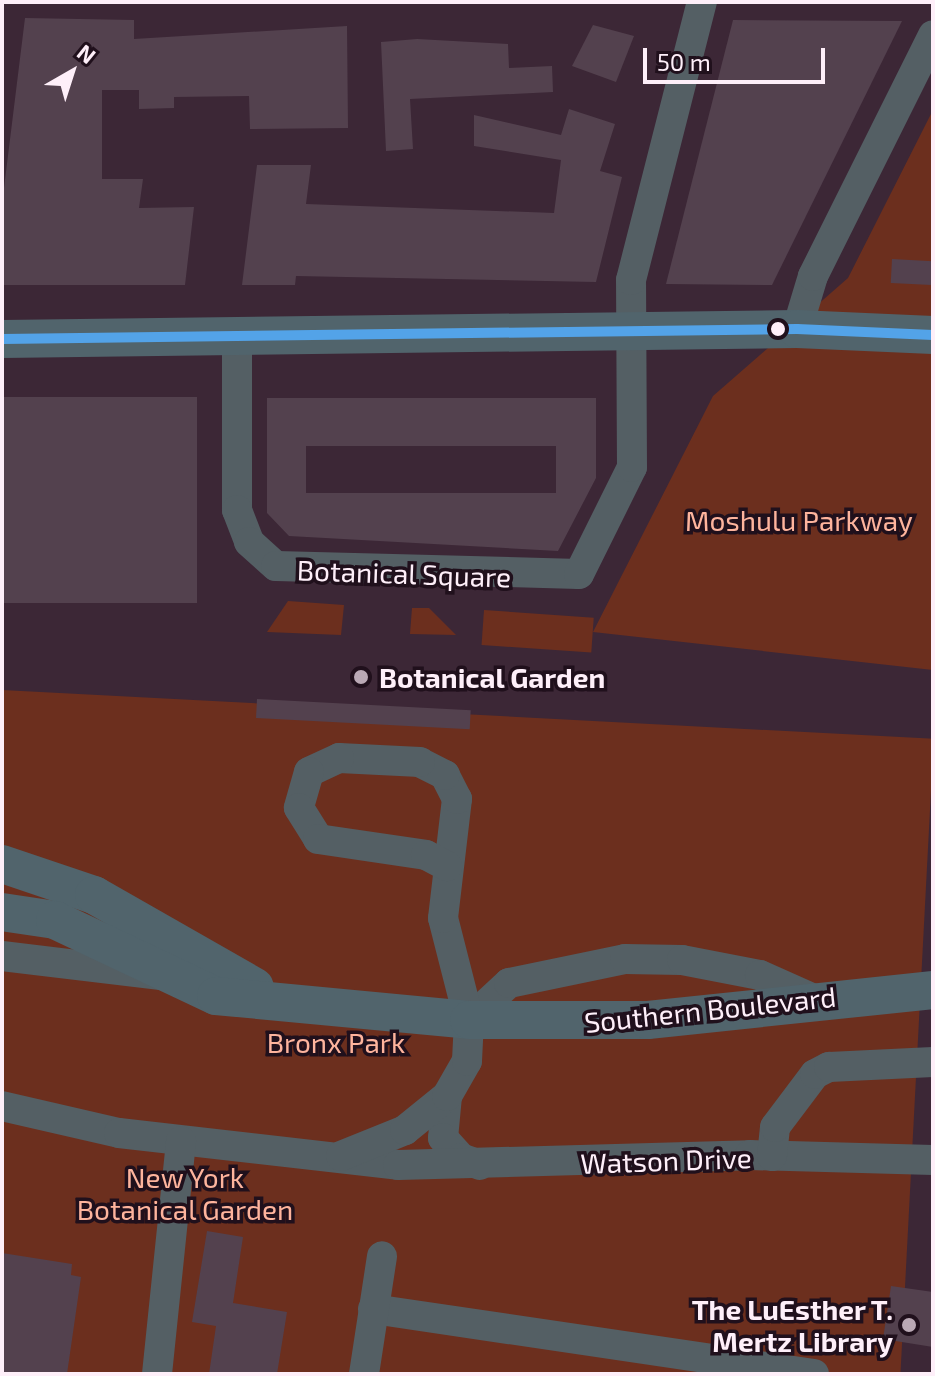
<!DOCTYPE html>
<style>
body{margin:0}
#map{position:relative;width:935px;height:1376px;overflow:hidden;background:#3c2736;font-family:"Exo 2",sans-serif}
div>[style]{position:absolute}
.green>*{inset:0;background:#6c2f1e;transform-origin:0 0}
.building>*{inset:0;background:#53414e;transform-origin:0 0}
.minor>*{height:30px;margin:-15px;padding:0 15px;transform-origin:15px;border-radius:15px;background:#545f64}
.major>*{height:38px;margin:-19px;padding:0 19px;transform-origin:19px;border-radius:19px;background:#51646c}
.bus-1>*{height:10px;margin:-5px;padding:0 5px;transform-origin:5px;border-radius:5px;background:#53a3e8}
.dots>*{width:22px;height:22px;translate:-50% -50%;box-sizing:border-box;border:4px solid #20101c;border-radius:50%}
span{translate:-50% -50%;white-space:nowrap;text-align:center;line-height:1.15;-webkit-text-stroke:7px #20101c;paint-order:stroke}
.park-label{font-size:28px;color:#feb49d}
.street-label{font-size:28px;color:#feeff9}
.poi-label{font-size:28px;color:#feeff9;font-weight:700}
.left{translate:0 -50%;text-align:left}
.right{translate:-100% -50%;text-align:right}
.frame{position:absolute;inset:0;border:4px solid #feeff9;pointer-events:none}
.north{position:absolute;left:32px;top:32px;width:80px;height:80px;-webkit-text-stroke:6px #20101c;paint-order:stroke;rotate:39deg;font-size:22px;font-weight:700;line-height:32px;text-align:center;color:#feeff9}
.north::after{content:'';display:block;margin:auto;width:28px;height:36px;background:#feeff9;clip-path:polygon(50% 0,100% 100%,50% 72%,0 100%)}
.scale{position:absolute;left:643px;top:48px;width:182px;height:36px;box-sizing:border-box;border:4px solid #feeff9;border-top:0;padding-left:10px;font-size:24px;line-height:28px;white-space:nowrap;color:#feeff9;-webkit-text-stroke:6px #20101c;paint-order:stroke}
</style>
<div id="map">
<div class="green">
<div style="clip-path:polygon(933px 110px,933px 670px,593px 632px,713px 396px,848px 278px)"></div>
<div style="clip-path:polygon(288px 601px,344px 605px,341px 635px,267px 632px)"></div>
<div style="clip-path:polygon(412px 608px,429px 608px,456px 635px,410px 634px)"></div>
<div style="left:484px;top:610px;width:110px;height:35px;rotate:4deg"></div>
<div style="left:2px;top:690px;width:933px;height:684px;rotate:3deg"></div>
</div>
<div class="building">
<div style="clip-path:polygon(25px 18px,134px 20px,134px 39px,347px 26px,348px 128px,250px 129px,249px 96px,174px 97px,174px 108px,139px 109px,139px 90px,102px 90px,102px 179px,143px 179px,139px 208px,194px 207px,185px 285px,2px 285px,2px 204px)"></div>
<div style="clip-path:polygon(733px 20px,902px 21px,772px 285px,666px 284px)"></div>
<div style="clip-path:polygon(593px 25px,634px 36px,616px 82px,572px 66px)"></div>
<div style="clip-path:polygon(417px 39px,508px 44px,509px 68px,552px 66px,553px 92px,410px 99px,413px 149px,386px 151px,381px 42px)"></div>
<div style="clip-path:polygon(569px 109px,615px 124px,600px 171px,622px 177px,596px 282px,296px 276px,295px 285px,242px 285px,257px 165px,311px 165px,306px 204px,554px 213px,561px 160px,474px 146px,474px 115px,561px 135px)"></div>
<div style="left:892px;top:259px;width:41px;height:24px;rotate:3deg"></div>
<div style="left:2px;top:397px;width:195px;height:206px"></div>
<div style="clip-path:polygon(evenodd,267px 398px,596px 398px,596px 478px,558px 551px,289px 536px,267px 513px,267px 398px,306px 446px,556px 446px,556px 493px,306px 493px,306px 446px)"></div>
<div style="left:257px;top:699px;width:214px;height:19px;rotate:3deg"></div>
<div style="clip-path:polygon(207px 1231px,243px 1237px,233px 1303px,287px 1312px,277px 1374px,209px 1374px,216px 1326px,192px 1322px)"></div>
<div style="clip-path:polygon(2px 1253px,72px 1264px,71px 1275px,81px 1277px,67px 1374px,2px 1374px)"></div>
<div style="clip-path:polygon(891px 1286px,933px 1292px,933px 1347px,883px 1339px)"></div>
</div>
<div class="minor">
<div style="left:797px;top:329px;width:55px;rotate:-73.2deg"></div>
<div style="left:813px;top:276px;width:269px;rotate:-63.5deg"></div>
<div style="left:237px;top:340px;width:170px;rotate:90deg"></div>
<div style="left:237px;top:510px;width:34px;rotate:69deg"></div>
<div style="left:249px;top:542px;width:36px;rotate:42deg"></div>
<div style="left:276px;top:566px;width:303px;rotate:1.5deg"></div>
<div style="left:579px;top:574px;width:119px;rotate:-63.6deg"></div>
<div style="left:632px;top:467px;width:187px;rotate:-90.3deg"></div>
<div style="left:631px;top:280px;width:287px;rotate:-75.7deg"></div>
<div style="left:2px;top:956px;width:158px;rotate:6.9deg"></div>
<div style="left:469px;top:1020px;width:54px;rotate:-42.8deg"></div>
<div style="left:509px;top:983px;width:118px;rotate:-11.7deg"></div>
<div style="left:625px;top:959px;width:57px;rotate:1deg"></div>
<div style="left:682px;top:960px;width:79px;rotate:10.9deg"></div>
<div style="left:760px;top:975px;width:57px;rotate:23.9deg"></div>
<div style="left:447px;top:1096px;width:42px;rotate:95.4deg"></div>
<div style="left:443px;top:1138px;width:27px;rotate:48deg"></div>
<div style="left:461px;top:1158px;width:20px;rotate:20deg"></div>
<div style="left:2px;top:1106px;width:120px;rotate:13deg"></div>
<div style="left:119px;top:1133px;width:281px;rotate:6.5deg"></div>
<div style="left:398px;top:1165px;width:352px;rotate:-1.6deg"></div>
<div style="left:750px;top:1155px;width:183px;rotate:1.6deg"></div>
<div style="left:341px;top:1156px;width:69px;rotate:-22.1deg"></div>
<div style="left:405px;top:1130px;width:54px;rotate:-39deg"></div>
<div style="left:447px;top:1096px;width:40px;rotate:-60.3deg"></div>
<div style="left:467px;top:1061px;width:41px;rotate:-87.2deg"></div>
<div style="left:469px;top:1020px;width:105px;rotate:-104.3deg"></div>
<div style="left:443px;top:918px;width:120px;rotate:-83.3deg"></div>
<div style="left:457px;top:799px;width:27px;rotate:-117deg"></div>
<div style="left:445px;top:775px;width:28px;rotate:-153deg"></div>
<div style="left:420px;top:762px;width:81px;rotate:-177.2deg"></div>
<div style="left:339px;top:758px;width:33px;rotate:155deg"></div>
<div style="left:309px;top:772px;width:37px;rotate:106deg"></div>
<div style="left:299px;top:808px;width:36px;rotate:58deg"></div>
<div style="left:318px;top:839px;width:109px;rotate:8.4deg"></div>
<div style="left:426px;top:855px;width:24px;rotate:28deg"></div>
<div style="left:772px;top:1156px;width:29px;rotate:-84deg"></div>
<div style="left:775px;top:1127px;width:66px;rotate:-53deg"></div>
<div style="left:815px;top:1074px;width:16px;rotate:-27deg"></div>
<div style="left:829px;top:1067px;width:104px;rotate:-2.8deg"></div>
<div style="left:373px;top:1309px;width:446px;rotate:8.4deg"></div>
<div style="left:157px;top:1374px;width:234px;rotate:-84.1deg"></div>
<div style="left:364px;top:1374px;width:119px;rotate:-81.3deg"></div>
</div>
<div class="major">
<div style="left:2px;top:339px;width:795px;rotate:-0.72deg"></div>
<div style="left:797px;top:329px;width:136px;rotate:2.5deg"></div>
<div style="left:2px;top:864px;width:97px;rotate:18.6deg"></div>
<div style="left:94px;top:895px;width:185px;rotate:29.7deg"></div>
<div style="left:2px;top:912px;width:54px;rotate:8.6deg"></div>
<div style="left:55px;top:920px;width:178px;rotate:25.3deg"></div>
<div style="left:216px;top:996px;width:254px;rotate:5.4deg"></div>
<div style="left:469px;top:1020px;width:179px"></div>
<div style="left:648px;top:1020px;width:287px;rotate:-6deg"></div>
</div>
<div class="bus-1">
<div style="left:2px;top:339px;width:795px;rotate:-0.72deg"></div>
<div style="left:797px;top:329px;width:136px;rotate:2.5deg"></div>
</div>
<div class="dots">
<div style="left:778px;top:329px;background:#feeff9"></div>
<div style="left:361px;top:677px;background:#baa9b5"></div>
<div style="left:909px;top:1325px;background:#baa9b5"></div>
</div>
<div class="park-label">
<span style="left:799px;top:520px">Moshulu Parkway</span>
<span style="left:336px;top:1042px">Bronx Park</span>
<span style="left:185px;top:1193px">New York<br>Botanical Garden</span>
</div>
<div class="street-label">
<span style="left:404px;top:573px;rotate:2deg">Botanical Square</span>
<span style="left:710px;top:1009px;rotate:-6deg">Southern Boulevard</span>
<span style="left:666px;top:1160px;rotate:-2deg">Watson Drive</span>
</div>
<div class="poi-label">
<span class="left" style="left:379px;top:677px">Botanical Garden</span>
<span class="right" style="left:893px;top:1325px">The LuEsther T.<br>Mertz Library</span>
</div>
<div class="frame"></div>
<div class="north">N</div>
<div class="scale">50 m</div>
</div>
